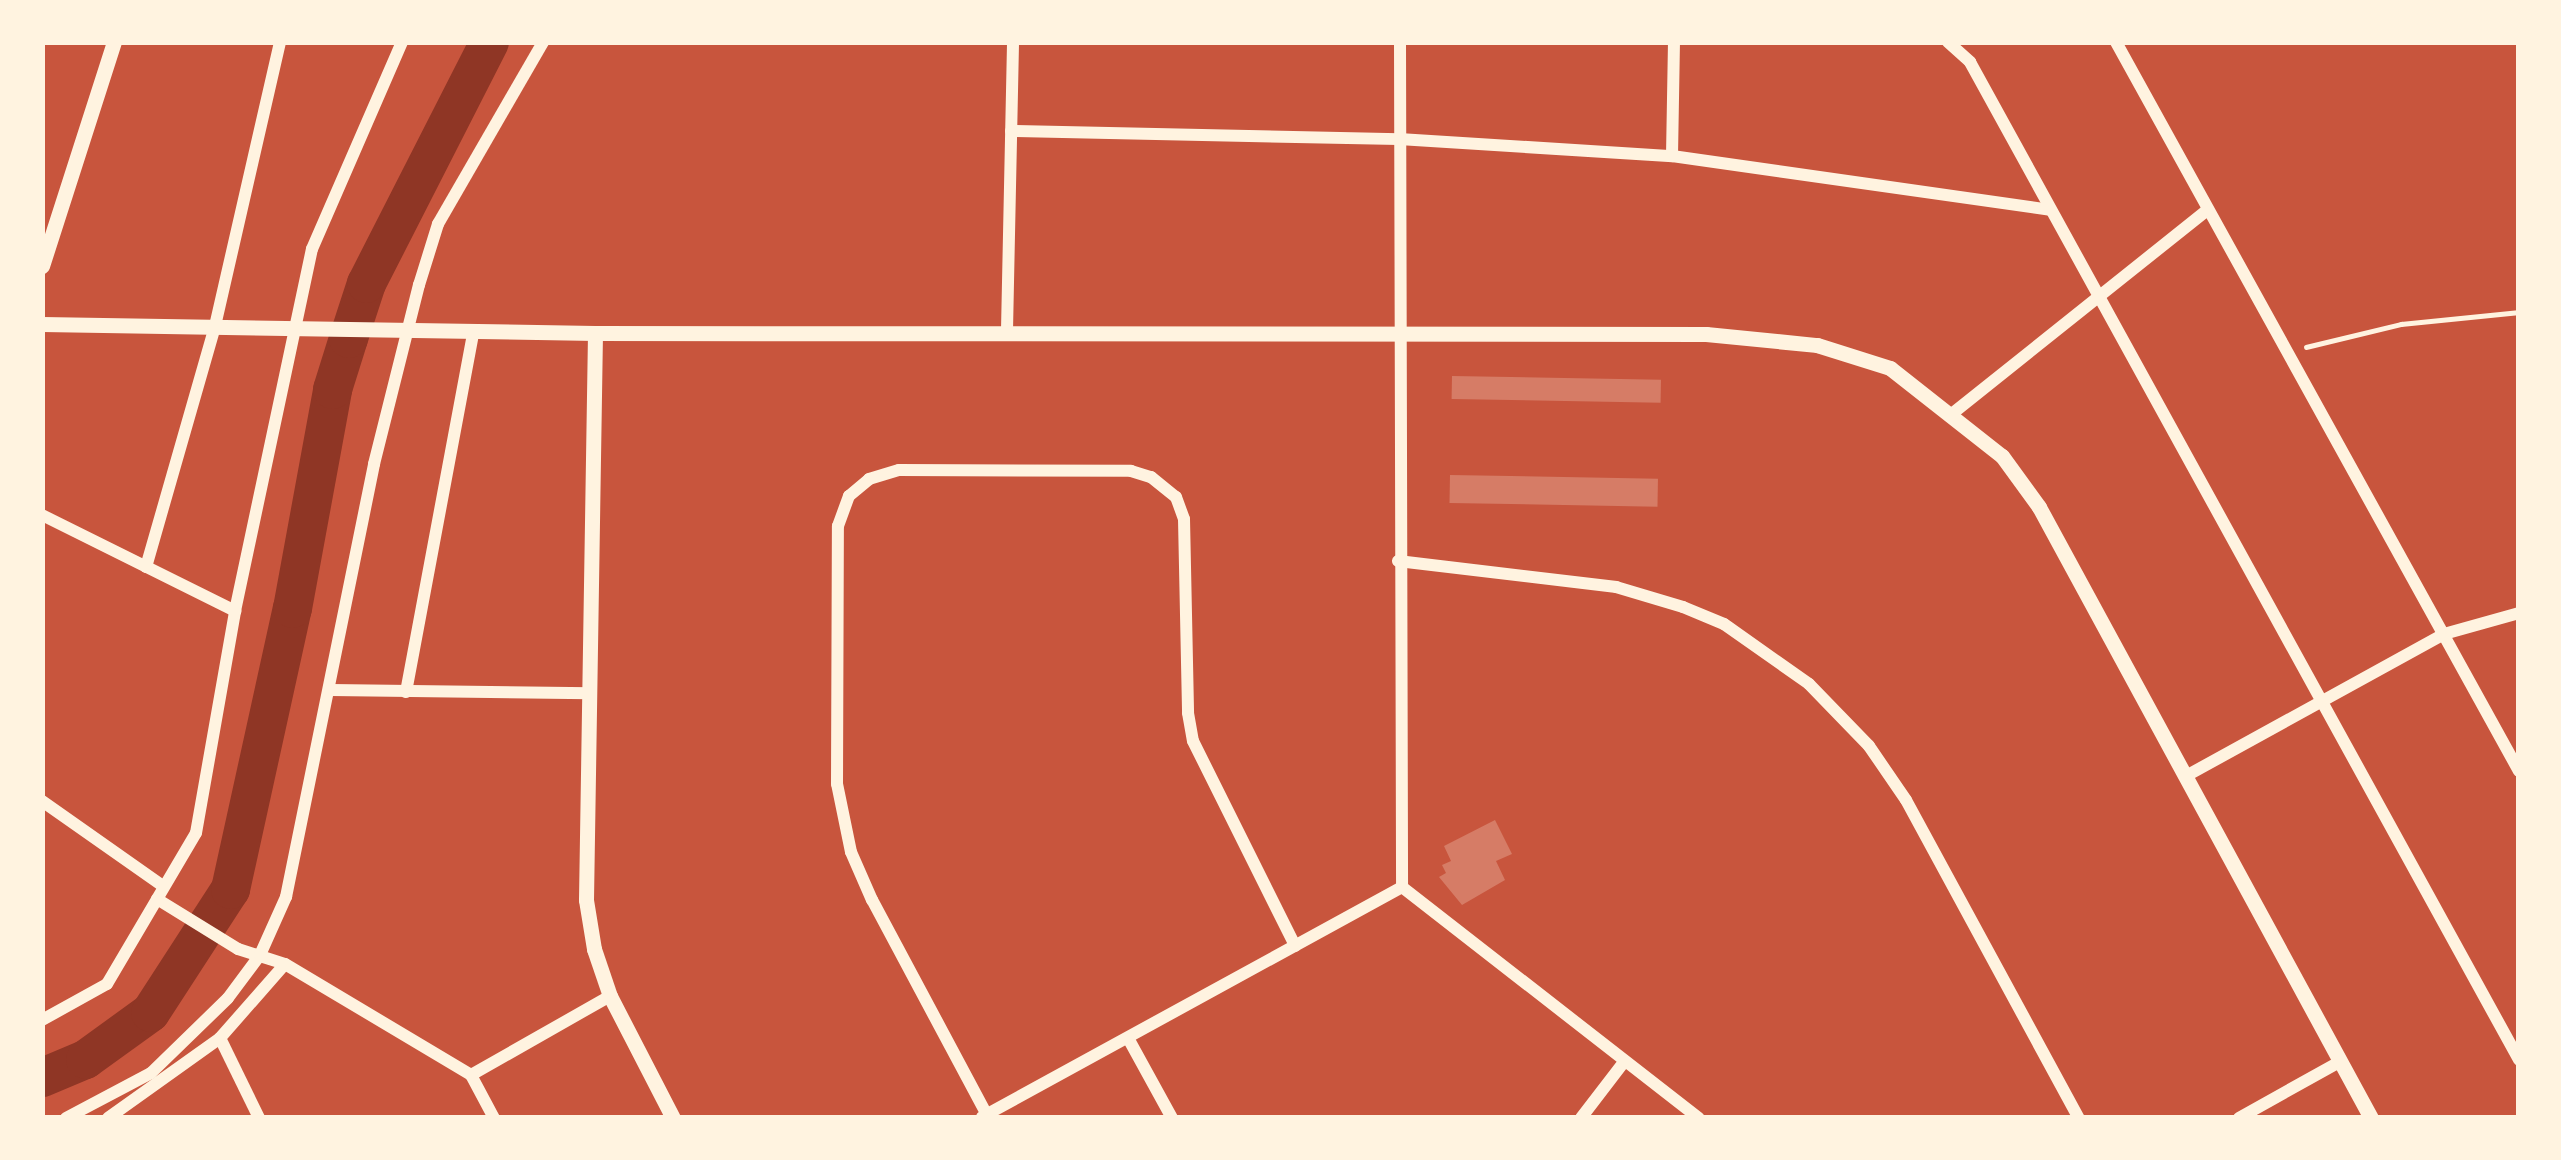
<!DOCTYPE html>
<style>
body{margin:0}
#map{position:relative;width:2561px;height:1160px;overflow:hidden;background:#c8553d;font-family:Mulish,sans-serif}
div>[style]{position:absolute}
.river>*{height:39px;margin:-19.5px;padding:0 19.5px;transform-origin:19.5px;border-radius:19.5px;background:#8f3625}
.building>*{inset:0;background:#d67c66;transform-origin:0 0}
.path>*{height:4.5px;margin:-2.25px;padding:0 2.25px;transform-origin:2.25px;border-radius:2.25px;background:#fff3e0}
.minor>*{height:12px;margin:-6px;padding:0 6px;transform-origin:6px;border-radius:6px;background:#fff3e0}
.tertiary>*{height:15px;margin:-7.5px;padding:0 7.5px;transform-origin:7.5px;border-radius:7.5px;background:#fff3e0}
span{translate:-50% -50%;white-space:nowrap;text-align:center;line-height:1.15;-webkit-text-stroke:9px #fff3e0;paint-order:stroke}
.frame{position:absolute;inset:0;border:45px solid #fff3e0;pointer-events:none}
</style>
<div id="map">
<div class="river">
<div style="left:42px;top:1077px;width:47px;rotate:-22.7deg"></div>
<div style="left:85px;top:1059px;width:80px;rotate:-35.9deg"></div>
<div style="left:150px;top:1012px;width:147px;rotate:-57deg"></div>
<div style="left:230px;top:889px;width:288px;rotate:-77.6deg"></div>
<div style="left:292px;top:608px;width:223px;rotate:-79.6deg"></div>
<div style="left:332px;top:389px;width:53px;rotate:-72.6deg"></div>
<div style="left:348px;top:338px;width:58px;rotate:-71.9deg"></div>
<div style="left:366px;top:283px;width:271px;rotate:-63deg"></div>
</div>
<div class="building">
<div style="left:1452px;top:376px;width:209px;height:23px;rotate:1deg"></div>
<div style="left:1450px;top:475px;width:208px;height:28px;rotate:1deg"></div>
<div style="clip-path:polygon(1495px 820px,1512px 854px,1496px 861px,1505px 880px,1462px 905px,1439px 877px,1446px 873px,1442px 865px,1451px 861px,1444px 846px)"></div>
</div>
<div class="path">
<div style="left:2306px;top:347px;width:98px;rotate:-13.6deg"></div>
<div style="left:2401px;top:324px;width:119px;rotate:-5.8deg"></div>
</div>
<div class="minor">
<div style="left:1400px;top:42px;width:845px;rotate:89.86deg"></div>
<div style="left:1402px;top:887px;width:376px;rotate:37.9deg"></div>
<div style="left:1948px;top:42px;width:30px;rotate:42deg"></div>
<div style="left:1970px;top:62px;width:1139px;rotate:61.18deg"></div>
<div style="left:2116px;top:42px;width:833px;rotate:61.07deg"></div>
<div style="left:1011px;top:131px;width:388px;rotate:1.2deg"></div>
<div style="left:1399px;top:139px;width:274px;rotate:3.6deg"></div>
<div style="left:1672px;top:156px;width:382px;rotate:8.1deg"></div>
<div style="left:1672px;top:156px;width:114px;rotate:-89deg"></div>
<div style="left:1007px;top:330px;width:288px;rotate:-88.8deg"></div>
<div style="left:1953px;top:413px;width:325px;rotate:-38.6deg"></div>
<div style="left:42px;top:515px;width:216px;rotate:26.4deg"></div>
<div style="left:1398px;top:561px;width:220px;rotate:6.8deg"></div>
<div style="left:1616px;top:587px;width:70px;rotate:16.6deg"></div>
<div style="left:1683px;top:607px;width:44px;rotate:22.5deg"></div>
<div style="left:1724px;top:624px;width:104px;rotate:35.2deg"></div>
<div style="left:1809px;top:684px;width:86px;rotate:45.9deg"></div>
<div style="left:1869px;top:746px;width:65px;rotate:55.6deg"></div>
<div style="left:1906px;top:800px;width:362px;rotate:61.5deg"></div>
<div style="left:146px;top:567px;width:251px;rotate:-74deg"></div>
<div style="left:215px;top:326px;width:291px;rotate:-77.1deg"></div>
<div style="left:331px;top:690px;width:260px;rotate:0.7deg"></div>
<div style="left:406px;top:692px;width:368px;rotate:-79.4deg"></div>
<div style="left:2186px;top:776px;width:294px;rotate:-28.8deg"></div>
<div style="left:2444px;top:634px;width:78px;rotate:-15.6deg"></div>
<div style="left:42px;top:801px;width:148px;rotate:35.1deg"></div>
<div style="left:157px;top:899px;width:95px;rotate:31.7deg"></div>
<div style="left:238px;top:949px;width:49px;rotate:17.7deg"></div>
<div style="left:285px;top:964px;width:217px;rotate:30.8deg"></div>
<div style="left:471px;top:1075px;width:49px;rotate:61.9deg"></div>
<div style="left:42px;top:1020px;width:74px;rotate:-29deg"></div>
<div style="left:107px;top:984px;width:175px;rotate:-59.5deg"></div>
<div style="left:196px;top:833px;width:225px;rotate:-80deg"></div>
<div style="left:235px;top:611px;width:370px;rotate:-78deg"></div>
<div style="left:312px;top:249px;width:226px;rotate:-66.5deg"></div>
<div style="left:220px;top:1038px;width:89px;rotate:64deg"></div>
<div style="left:1128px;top:1038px;width:91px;rotate:61.2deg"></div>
<div style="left:471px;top:1075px;width:160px;rotate:-29.6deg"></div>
<div style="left:987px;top:1115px;width:244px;rotate:-118.1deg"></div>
<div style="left:872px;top:900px;width:52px;rotate:-113.6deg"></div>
<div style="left:851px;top:852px;width:69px;rotate:-101.6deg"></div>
<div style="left:837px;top:784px;width:258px;rotate:-89.8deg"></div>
<div style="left:838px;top:526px;width:32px;rotate:-70deg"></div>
<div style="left:849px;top:496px;width:26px;rotate:-40deg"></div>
<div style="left:869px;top:479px;width:31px;rotate:-17deg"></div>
<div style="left:899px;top:470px;width:232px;rotate:0.2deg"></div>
<div style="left:1131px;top:471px;width:21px;rotate:17deg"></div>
<div style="left:1151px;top:477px;width:32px;rotate:39deg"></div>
<div style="left:1176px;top:497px;width:23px;rotate:70deg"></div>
<div style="left:1184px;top:519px;width:194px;rotate:88.8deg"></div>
<div style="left:1188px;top:713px;width:28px;rotate:80deg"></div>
<div style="left:1193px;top:741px;width:229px;rotate:63.5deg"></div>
<div style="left:982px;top:1117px;width:479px;rotate:-28.7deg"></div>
<div style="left:66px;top:1118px;width:96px;rotate:-27.9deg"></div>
<div style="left:151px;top:1073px;width:107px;rotate:-44.2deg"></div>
<div style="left:228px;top:998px;width:54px;rotate:-53.3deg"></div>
<div style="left:260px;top:955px;width:64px;rotate:-65.9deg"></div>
<div style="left:286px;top:897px;width:442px;rotate:-78.5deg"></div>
<div style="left:374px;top:464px;width:185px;rotate:-75.9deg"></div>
<div style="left:419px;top:285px;width:64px;rotate:-72.7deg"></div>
<div style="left:438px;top:224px;width:210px;rotate:-60deg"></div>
<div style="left:108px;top:1118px;width:138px;rotate:-35.5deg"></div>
<div style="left:220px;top:1038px;width:98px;rotate:-48.7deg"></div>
<div style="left:1581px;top:1118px;width:71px;rotate:-52.5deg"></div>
<div style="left:2239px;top:1118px;width:115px;rotate:-29.2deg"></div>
</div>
<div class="tertiary">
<div style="left:42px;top:266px;width:235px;rotate:-72.2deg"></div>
<div style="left:42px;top:324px;width:553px;rotate:0.93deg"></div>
<div style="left:595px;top:333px;width:1111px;rotate:0.05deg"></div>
<div style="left:1706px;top:334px;width:112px;rotate:5.7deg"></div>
<div style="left:1817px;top:345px;width:77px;rotate:17.5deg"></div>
<div style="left:1890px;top:368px;width:142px;rotate:38.2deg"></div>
<div style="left:2002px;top:456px;width:63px;rotate:54deg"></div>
<div style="left:2039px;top:507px;width:695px;rotate:61.48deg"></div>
<div style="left:595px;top:333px;width:567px;rotate:90.91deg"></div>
<div style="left:586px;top:900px;width:50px;rotate:80.7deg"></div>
<div style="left:594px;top:949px;width:50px;rotate:71.2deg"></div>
<div style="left:610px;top:996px;width:137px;rotate:62.7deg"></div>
</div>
<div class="frame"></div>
</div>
